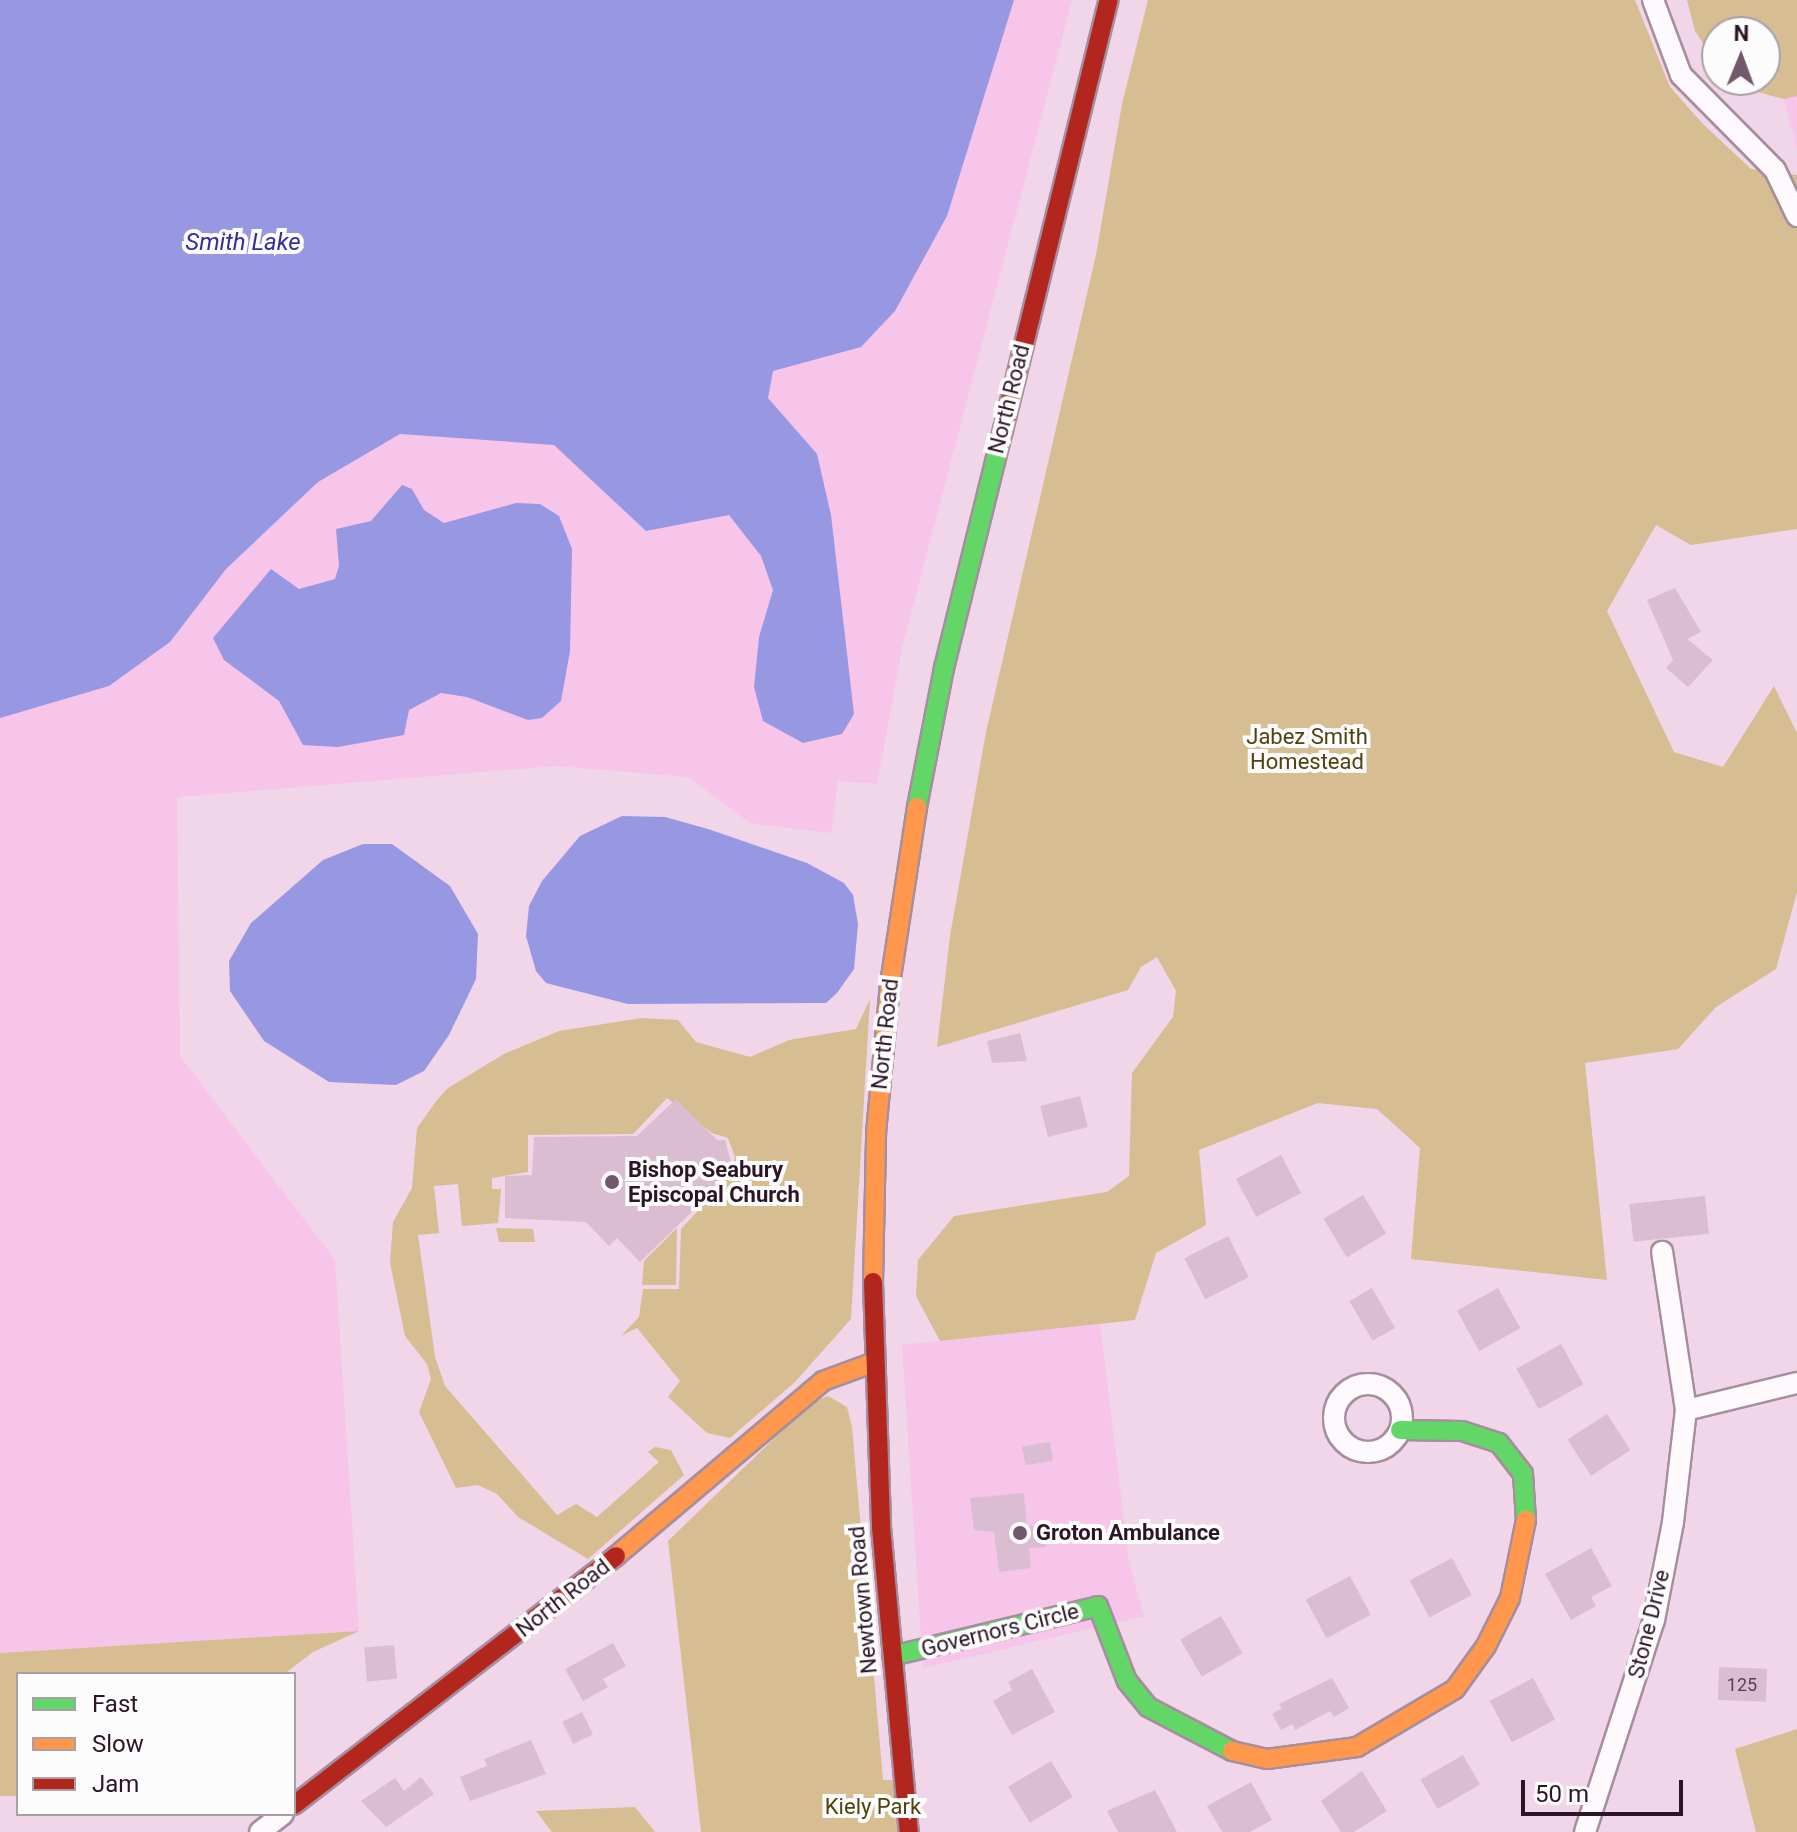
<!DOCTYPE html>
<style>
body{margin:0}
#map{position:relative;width:1797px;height:1832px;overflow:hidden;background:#f1d5e9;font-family:Roboto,sans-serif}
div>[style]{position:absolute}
.built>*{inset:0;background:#f7c5ea}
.green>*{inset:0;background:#d6bd92}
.water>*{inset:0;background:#9897e1}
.building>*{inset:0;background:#dbbdd2;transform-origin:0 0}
.roads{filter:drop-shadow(2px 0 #a58e9e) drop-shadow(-2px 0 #a58e9e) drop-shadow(0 2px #a58e9e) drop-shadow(0 -2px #a58e9e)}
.street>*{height:20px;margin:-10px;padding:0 10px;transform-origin:10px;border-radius:10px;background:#fdf9fc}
.street>.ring{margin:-10px;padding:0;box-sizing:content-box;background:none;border:20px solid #fdf9fc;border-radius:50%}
.fast>*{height:18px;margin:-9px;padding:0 9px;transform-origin:9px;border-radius:9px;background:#63d668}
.slow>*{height:18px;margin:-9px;padding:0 9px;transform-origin:9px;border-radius:9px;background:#ff974d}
.jam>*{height:18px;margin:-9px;padding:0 9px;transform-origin:9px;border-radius:9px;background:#b3261e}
.dots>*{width:22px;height:22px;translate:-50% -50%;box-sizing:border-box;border:4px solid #fcfcfc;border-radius:50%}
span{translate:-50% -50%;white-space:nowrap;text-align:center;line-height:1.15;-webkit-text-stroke:8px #fcfcfc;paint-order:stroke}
.number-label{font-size:18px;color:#594052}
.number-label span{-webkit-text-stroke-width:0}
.street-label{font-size:22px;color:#2c1526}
.park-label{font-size:22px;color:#4e430f}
.poi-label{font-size:22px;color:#2c1526;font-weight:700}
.left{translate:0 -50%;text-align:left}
.water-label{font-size:24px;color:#332d9d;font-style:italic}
.legend{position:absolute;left:16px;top:1672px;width:280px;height:144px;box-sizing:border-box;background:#fcfcfc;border:2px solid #a9a0a6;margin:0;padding:10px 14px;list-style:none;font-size:24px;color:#2c1526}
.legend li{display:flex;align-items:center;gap:16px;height:40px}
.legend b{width:40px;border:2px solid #a9a0a6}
.north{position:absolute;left:1701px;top:16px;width:80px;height:80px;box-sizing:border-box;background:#fcfcfc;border:2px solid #a9a0a6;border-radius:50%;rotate:1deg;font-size:22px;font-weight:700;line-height:32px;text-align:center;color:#2c1526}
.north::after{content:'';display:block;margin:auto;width:28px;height:36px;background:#71586a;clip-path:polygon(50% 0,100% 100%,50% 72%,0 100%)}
.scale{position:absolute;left:1521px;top:1780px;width:162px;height:36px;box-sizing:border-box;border:4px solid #2c1526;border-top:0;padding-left:10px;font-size:24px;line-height:28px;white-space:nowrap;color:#2c1526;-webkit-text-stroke:6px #fcfcfc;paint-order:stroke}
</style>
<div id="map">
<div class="built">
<div style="clip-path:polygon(0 0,1072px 0,902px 648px,877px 784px,838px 781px,831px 833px,750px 823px,688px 777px,556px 766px,177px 797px,180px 1056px,335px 1260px,359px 1631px,0 1653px)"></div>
<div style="clip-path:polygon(1797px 96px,1797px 149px,1784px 99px)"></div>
<div style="clip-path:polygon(1100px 1323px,1129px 1562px,1144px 1616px,923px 1668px,902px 1345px)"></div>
</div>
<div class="green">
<div style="clip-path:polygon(1148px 0,1635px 0,1670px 87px,1703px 124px,1751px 169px,1797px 175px,1797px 529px,1691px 545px,1656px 525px,1607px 611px,1674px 752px,1723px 767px,1774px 686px,1797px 733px,1797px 892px,1776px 969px,1716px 1007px,1678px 1049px,1585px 1063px,1607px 1280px,1411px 1259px,1420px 1148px,1377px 1109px,1318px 1103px,1199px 1150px,1206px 1225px,1156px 1253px,1135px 1320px,940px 1341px,916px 1296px,918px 1260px,954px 1216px,1107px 1192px,1129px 1176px,1132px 1073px,1173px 1017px,1176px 991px,1157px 957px,1141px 967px,1128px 990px,937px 1047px,950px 936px,986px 732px,1096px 255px,1122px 104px)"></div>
<div style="clip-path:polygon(1687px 0,1797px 0,1797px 96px,1784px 99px,1743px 88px,1734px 80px,1765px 80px,1765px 32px,1717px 32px,1717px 64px,1695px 31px)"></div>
<div style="clip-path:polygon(870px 999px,851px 1319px,795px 1382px,730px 1438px,707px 1433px,668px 1397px,680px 1381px,637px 1328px,621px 1336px,639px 1317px,643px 1289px,679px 1289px,681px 1229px,731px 1175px,735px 1157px,728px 1138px,712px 1133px,667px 1098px,633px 1134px,528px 1135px,528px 1172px,492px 1178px,492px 1189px,501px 1189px,498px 1223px,462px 1226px,458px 1184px,434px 1186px,439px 1233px,418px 1235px,435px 1357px,445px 1386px,557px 1515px,576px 1504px,597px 1517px,659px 1462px,648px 1452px,655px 1447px,671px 1450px,684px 1475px,588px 1559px,518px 1517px,497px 1494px,478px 1485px,456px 1488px,419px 1412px,431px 1379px,427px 1364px,405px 1336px,390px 1263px,393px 1222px,412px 1188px,417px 1128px,437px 1100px,448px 1088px,504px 1054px,559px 1031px,642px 1018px,678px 1020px,696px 1042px,750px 1057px,789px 1040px,856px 1029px)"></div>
<div style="clip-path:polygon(496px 1228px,533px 1229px,535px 1242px,499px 1242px)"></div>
<div style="clip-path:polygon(677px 1228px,676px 1285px,642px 1285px,644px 1261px)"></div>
<div style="clip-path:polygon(828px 1396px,847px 1407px,852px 1427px,883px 1780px,896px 1780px,902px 1832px,701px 1832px,668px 1541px,811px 1403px)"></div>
<div style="clip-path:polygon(359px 1631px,313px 1652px,284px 1674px,18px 1674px,18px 1796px,0 1796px,0 1653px)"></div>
<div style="clip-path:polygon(1797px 1729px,1797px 1832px,1756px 1832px,1735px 1749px)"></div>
<div style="clip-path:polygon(635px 1807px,655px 1832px,552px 1832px,536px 1811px)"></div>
</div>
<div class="water">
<div style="clip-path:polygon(0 0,1014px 0,947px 216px,895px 311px,861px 347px,773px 371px,768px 398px,817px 454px,831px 515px,854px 714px,842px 734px,803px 743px,763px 721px,754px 687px,759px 637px,773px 590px,761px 556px,729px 515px,646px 531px,554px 445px,400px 434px,318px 482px,226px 569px,170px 642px,109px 686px,0 718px)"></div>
<div style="clip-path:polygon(402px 485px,412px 489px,424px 510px,444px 523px,516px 503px,540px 504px,559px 516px,572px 549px,570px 651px,561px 701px,542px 718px,528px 720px,467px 697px,441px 693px,409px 710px,404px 735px,338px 747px,303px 745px,279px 701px,224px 660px,213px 638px,271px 569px,299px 589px,335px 579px,339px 566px,336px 529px,371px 521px)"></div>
<div style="clip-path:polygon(622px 816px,665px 817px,708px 829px,807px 863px,844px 883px,853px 895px,858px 924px,854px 969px,837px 993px,826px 1003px,628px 1004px,546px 983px,536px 971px,526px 936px,529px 906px,542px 881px,580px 836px)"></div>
<div style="clip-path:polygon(363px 844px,392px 844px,450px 886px,478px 934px,476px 979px,449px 1035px,424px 1071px,396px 1085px,329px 1082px,264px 1041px,230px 991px,229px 961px,251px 923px,323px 860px)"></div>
</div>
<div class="building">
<div style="clip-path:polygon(1675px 588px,1701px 632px,1687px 639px,1713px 660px,1688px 687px,1666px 668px,1673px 660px,1647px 600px)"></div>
<div style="clip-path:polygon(1020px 1033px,1027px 1061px,992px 1063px,987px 1041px)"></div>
<div style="left:1080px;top:1096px;width:32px;height:41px;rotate:76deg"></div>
<div style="clip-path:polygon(676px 1099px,717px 1140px,725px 1140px,731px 1162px,726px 1179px,640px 1262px,617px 1238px,609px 1246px,586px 1222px,505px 1218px,505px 1176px,532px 1175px,534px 1137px,637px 1136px)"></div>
<div style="left:1281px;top:1155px;width:43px;height:51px;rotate:62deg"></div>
<div style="left:1363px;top:1195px;width:45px;height:46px;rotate:59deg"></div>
<div style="left:1705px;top:1196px;width:38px;height:76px;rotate:84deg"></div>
<div style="left:1228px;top:1236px;width:46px;height:49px;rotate:63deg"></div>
<div style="left:1372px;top:1288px;width:46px;height:26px;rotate:60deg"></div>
<div style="left:1498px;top:1288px;width:46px;height:47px;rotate:61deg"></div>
<div style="left:1561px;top:1344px;width:46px;height:51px;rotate:61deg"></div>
<div style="left:1607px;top:1414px;width:43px;height:47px;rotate:57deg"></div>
<div style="left:1050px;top:1442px;width:19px;height:28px;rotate:81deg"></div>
<div style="clip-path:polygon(1024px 1493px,1027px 1526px,1044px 1525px,1046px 1547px,1029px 1548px,1031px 1568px,999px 1572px,994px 1532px,974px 1530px,970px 1498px)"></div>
<div style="clip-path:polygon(1591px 1548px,1612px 1586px,1591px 1597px,1596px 1606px,1571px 1620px,1545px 1574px)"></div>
<div style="left:1452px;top:1558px;width:42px;height:48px;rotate:62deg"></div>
<div style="left:1350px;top:1576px;width:44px;height:50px;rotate:62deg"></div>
<div style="left:1221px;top:1616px;width:43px;height:47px;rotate:60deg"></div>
<div style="clip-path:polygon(613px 1643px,626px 1666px,603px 1679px,608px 1687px,583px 1701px,565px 1669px)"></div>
<div style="left:394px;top:1645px;width:34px;height:30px;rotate:85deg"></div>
<div style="left:1719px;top:1667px;width:48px;height:33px;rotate:2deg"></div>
<div style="clip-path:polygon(1032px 1669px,1055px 1712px,1012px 1735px,993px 1701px,1012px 1690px,1008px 1682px)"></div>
<div style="clip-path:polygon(1332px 1678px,1349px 1708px,1334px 1717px,1330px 1711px,1295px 1730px,1292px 1724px,1281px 1730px,1272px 1714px,1282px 1708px,1279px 1704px)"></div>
<div style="left:1533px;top:1678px;width:47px;height:49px;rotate:62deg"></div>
<div style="left:582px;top:1712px;width:25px;height:22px;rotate:64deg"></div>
<div style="clip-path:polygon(531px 1740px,546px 1774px,470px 1801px,460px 1777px,487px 1766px,484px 1759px)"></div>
<div style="left:1463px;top:1755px;width:34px;height:49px;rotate:60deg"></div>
<div style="left:1051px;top:1761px;width:42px;height:50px;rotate:59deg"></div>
<div style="clip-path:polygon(1362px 1771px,1387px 1811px,1354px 1832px,1341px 1832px,1321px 1801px)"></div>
<div style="clip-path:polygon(421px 1777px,434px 1794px,386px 1827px,361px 1801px,395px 1778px,404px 1791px)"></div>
<div style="clip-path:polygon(1251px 1782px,1272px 1820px,1250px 1832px,1222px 1832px,1207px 1806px)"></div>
<div style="clip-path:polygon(1155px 1790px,1177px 1832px,1118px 1832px,1107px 1811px)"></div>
</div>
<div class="roads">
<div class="street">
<div style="left:1653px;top:0;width:80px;rotate:69.5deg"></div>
<div style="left:1681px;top:75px;width:134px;rotate:45.3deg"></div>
<div style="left:1775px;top:170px;width:51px;rotate:64.4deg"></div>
<div class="ring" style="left:1334px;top:1384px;width:48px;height:48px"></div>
<div style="left:1686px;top:1410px;width:114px;rotate:-13.7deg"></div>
<div style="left:260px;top:1832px;width:29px;rotate:-38deg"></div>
<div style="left:1585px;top:1832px;width:223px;rotate:-72deg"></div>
<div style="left:1654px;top:1620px;width:100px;rotate:-79deg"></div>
<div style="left:1673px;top:1522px;width:113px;rotate:-83.4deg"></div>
<div style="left:1686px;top:1410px;width:160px;rotate:-98.6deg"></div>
</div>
<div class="fast">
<div style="left:917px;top:807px;width:142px;rotate:-79deg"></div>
<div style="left:944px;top:668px;width:245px;rotate:-76.1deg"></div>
<div style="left:1400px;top:1430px;width:62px;rotate:0.9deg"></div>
<div style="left:1462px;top:1431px;width:39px;rotate:18deg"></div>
<div style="left:1499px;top:1443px;width:39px;rotate:52deg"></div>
<div style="left:1523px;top:1474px;width:46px;rotate:86.3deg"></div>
<div style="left:892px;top:1656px;width:212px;rotate:-13.6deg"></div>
<div style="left:1098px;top:1606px;width:80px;rotate:68.9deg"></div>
<div style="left:1127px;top:1681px;width:33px;rotate:51deg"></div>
<div style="left:1148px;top:1707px;width:95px;rotate:27.6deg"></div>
</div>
<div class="slow">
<div style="left:873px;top:1282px;width:149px;rotate:-88.8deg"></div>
<div style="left:876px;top:1133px;width:150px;rotate:-84.6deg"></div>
<div style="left:890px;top:984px;width:179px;rotate:-81.3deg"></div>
<div style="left:616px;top:1556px;width:271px;rotate:-40.2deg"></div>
<div style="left:823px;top:1381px;width:52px;rotate:-20.2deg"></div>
<div style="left:1232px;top:1751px;width:36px;rotate:13deg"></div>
<div style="left:1267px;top:1759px;width:91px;rotate:-7.6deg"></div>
<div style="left:1357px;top:1747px;width:114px;rotate:-30.6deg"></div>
<div style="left:1455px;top:1689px;width:53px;rotate:-54.2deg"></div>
<div style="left:1486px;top:1646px;width:54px;rotate:-63.4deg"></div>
<div style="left:1510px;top:1598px;width:80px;rotate:-78.4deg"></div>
</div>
<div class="jam">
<div style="left:1003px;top:430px;width:443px;rotate:-76.2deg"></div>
<div style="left:873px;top:1282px;width:245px;rotate:88.1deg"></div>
<div style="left:881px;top:1527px;width:306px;rotate:84.8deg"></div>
<div style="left:294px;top:1805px;width:407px;rotate:-37.7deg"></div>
</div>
</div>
<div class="dots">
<div style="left:612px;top:1182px;background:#71586a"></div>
<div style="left:1020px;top:1533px;background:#71586a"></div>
</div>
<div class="number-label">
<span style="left:1742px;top:1685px">125</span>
</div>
<div class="street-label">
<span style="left:1009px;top:399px;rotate:-76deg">North Road</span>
<span style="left:885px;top:1034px;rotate:-84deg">North Road</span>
<span style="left:563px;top:1598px;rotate:-38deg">North Road</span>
<span style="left:863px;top:1600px;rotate:-95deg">Newtown Road</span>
<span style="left:1649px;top:1624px;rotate:-76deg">Stone Drive</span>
<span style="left:1000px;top:1630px;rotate:-14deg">Governors Circle</span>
</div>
<div class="park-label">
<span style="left:1307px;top:749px">Jabez Smith<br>Homestead</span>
<span style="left:873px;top:1807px">Kiely Park</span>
</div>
<div class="poi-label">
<span class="left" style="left:628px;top:1182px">Bishop Seabury<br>Episcopal Church</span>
<span class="left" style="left:1036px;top:1533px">Groton Ambulance</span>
</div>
<div class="water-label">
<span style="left:243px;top:243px">Smith Lake</span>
</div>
<ul class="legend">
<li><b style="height:10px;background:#63d668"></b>Fast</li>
<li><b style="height:10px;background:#ff974d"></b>Slow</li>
<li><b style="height:10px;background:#b3261e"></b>Jam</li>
</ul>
<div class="north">N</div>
<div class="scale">50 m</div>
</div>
